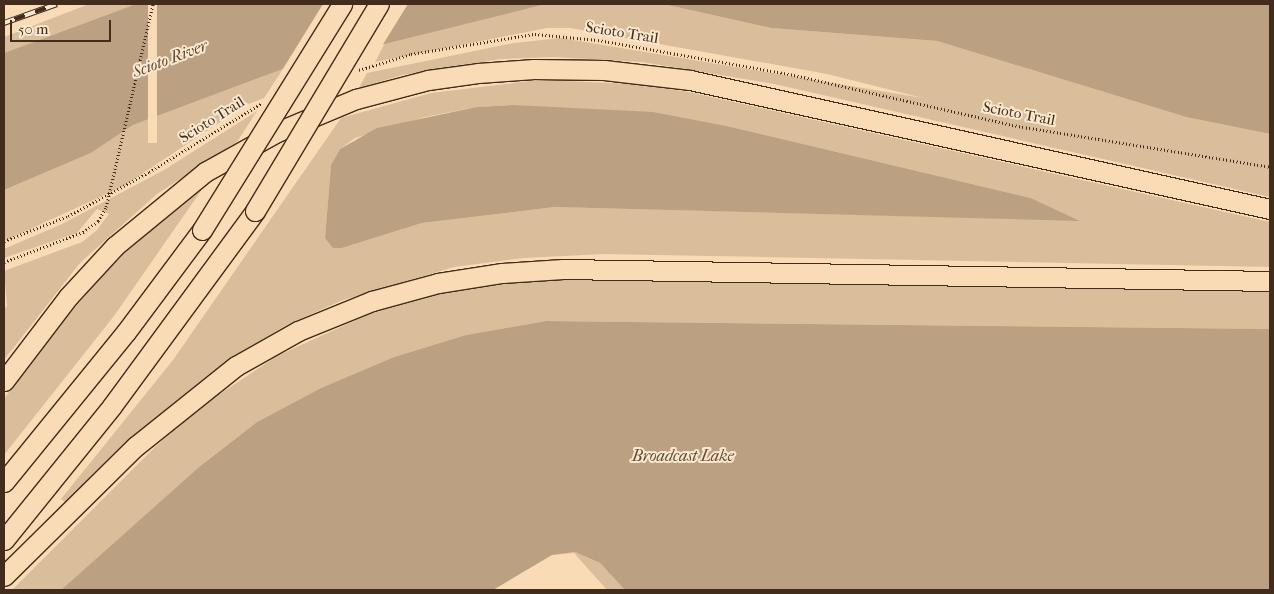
<!DOCTYPE html>
<style>
body{margin:0}
#map{position:relative;width:1274px;height:594px;overflow:hidden;background:#f9dcb5;font-family:"IM FELL French Canon",serif}
div>[style]{position:absolute}
.green>*{inset:0;background:#dabe9b}
.water>*{inset:0;background:#bba081}
.pier>*{inset:0;background:#f9dcb5;transform-origin:0 0}
.path>*{height:2.5px;margin-top:-1.25px;transform-origin:0;background:repeating-linear-gradient(90deg,#422d1c 0 1px,transparent 0 3.5px)}
.roads{filter:drop-shadow(1px 0 #422d1c) drop-shadow(-1px 0 #422d1c) drop-shadow(0 1px #422d1c) drop-shadow(0 -1px #422d1c)}
.highway>*{height:19px;margin:-9.5px;padding:0 9.5px;transform-origin:9.5px;border-radius:9.5px;background:#f9dcb5}
.rail>*{height:5.5px;margin-top:-2.75px;transform-origin:0;background:repeating-linear-gradient(90deg,#fbe8cf 0 11px,#422d1c 0 22px);box-sizing:border-box;border-block:1px solid #422d1c}
.path-bridge>*{height:2.5px;margin-top:-1.25px;transform-origin:0;background:repeating-linear-gradient(90deg,#422d1c 0 1px,transparent 0 3.5px)}
.bridges{filter:drop-shadow(1px 0 #422d1c) drop-shadow(-1px 0 #422d1c) drop-shadow(0 1px #422d1c) drop-shadow(0 -1px #422d1c)}
.highway-bridge>*{height:19px;margin:-9.5px;padding:0 9.5px;transform-origin:9.5px;border-radius:9.5px;background:#f9dcb5}
span{translate:-50% -50%;white-space:nowrap;text-align:center;line-height:1.15;-webkit-text-stroke:4px #fbe8cf;paint-order:stroke}
.street-label{font-size:15px;color:#422d1c}
.water-label{font-size:16px;color:#604a35;font-style:italic}
.frame{position:absolute;inset:0;border:5px solid #422d1c;pointer-events:none}
.scale{position:absolute;left:10px;top:20px;width:101px;height:22px;box-sizing:border-box;border:2px solid #422d1c;border-top:0;padding-left:6px;font-size:15px;line-height:18px;white-space:nowrap;color:#422d1c;-webkit-text-stroke:4px #fbe8cf;paint-order:stroke}
</style>
<div id="map">
<div class="green">
<div style="clip-path:polygon(89px 4px,136px 4px,4px 53px,4px 37px)"></div>
<div style="clip-path:polygon(546px 4px,663px 4px,771px 28px,937px 41px,1186px 117px,1270px 134px,1270px 197px,774px 84px,642px 62px,553px 57px,501px 59px,402px 75px,359px 88px,367px 73px,514px 43px,561px 38px,923px 98px,827px 74px,570px 28px,547px 28px,375px 62px,385px 43px)"></div>
<div style="clip-path:polygon(283px 69px,264px 98px,246px 105px,122px 187px,4px 241px,4px 190px,91px 153px,133px 125px)"></div>
<div style="clip-path:polygon(evenodd,538px 80px,636px 84px,689px 92px,1270px 222px,1270px 267px,604px 254px,524px 258px,454px 267px,343px 300px,287px 325px,237px 354px,131px 438px,65px 502px,61px 499px,173px 360px,341px 118px,431px 93px,538px 80px,513px 105px,731px 127px,1031px 198px,1078px 220px,555px 207px,422px 223px,342px 248px,325px 238px,331px 165px,340px 149px,355px 138px,425px 117px,477px 107px,513px 105px)"></div>
<div style="clip-path:polygon(257px 111px,237px 142px,157px 194px,80px 263px,4px 360px,4px 310px,7px 306px,4px 271px,82px 242px,96px 231px,109px 214px,97px 209px,77px 233px,4px 258px,4px 249px,62px 224px,164px 170px)"></div>
<div style="clip-path:polygon(203px 188px,114px 316px,4px 455px,4px 399px,39px 349px,117px 259px,149px 229px)"></div>
<div style="clip-path:polygon(584px 277px,1270px 290px,1270px 329px,546px 321px,466px 335px,394px 357px,321px 388px,257px 422px,199px 467px,61px 590px,12px 590px,156px 446px,200px 407px,277px 356px,367px 315px,417px 298px,506px 283px)"></div>
<div style="clip-path:polygon(575px 552px,600px 563px,625px 590px,607px 590px,574px 553px,552px 555px,493px 590px,552px 555px)"></div>
</div>
<div class="water">
<div style="clip-path:polygon(136px 4px,546px 4px,283px 69px,133px 125px,91px 153px,4px 190px,4px 53px)"></div>
<div style="clip-path:polygon(663px 4px,1270px 4px,1270px 134px,1186px 117px,937px 41px,771px 28px)"></div>
<div style="clip-path:polygon(513px 105px,653px 112px,731px 127px,1031px 198px,1080px 221px,555px 207px,422px 223px,342px 248px,333px 248px,325px 238px,331px 165px,340px 149px,377px 128px,477px 107px)"></div>
<div style="clip-path:polygon(546px 321px,1270px 329px,1270px 590px,625px 590px,600px 563px,575px 552px,552px 555px,493px 590px,61px 590px,199px 467px,257px 422px,321px 388px,394px 357px,466px 335px)"></div>
</div>
<div class="pier">
<div style="left:148px;top:4px;width:9px;height:139px"></div>
<div style="clip-path:polygon(323px 4px,408px 4px,382px 46px,281px 72px)"></div>
</div>
<div class="path">
<div style="left:359px;top:70px;width:54px;rotate:-17.1deg"></div>
<div style="left:411px;top:54px;width:126px;rotate:-9.2deg"></div>
<div style="left:535px;top:34px;width:63px;rotate:5.4deg"></div>
<div style="left:598px;top:40px;width:199px;rotate:10.1deg"></div>
<div style="left:794px;top:75px;width:224px;rotate:12.9deg"></div>
<div style="left:1012px;top:125px;width:261px;rotate:9.2deg"></div>
<div style="left:4px;top:241px;width:69px;rotate:-21.3deg"></div>
<div style="left:68px;top:216px;width:92px;rotate:-28.5deg"></div>
<div style="left:149px;top:172px;width:132px;rotate:-31.4deg"></div>
<div style="left:4px;top:262px;width:85px;rotate:-20.8deg"></div>
<div style="left:83px;top:232px;width:19px;rotate:-36deg"></div>
</div>
<div class="roads">
<div class="highway">
<div style="left:4px;top:381px;width:106px;rotate:-52.7deg"></div>
<div style="left:68px;top:297px;width:69px;rotate:-47.3deg"></div>
<div style="left:115px;top:246px;width:117px;rotate:-39.4deg"></div>
<div style="left:205px;top:172px;width:82px;rotate:-29.1deg"></div>
<div style="left:277px;top:132px;width:86px;rotate:-22.7deg"></div>
<div style="left:356px;top:99px;width:74px;rotate:-14.8deg"></div>
<div style="left:428px;top:80px;width:50px;rotate:-8deg"></div>
<div style="left:478px;top:73px;width:56px;rotate:-4.1deg"></div>
<div style="left:534px;top:69px;width:70px;rotate:0.8deg"></div>
<div style="left:604px;top:70px;width:87px;rotate:6.6deg"></div>
<div style="left:690px;top:80px;width:594px;rotate:12.54deg"></div>
<div style="left:4px;top:482px;width:193px;rotate:-50.9deg"></div>
<div style="left:126px;top:332px;width:127px;rotate:-53.3deg"></div>
<div style="left:4px;top:540px;width:172px;rotate:-51.1deg"></div>
<div style="left:112px;top:406px;width:242px;rotate:-53.7deg"></div>
<div style="left:4px;top:576px;width:185px;rotate:-44.6deg"></div>
<div style="left:136px;top:446px;width:128px;rotate:-38.7deg"></div>
<div style="left:236px;top:366px;width:71px;rotate:-29.4deg"></div>
<div style="left:298px;top:331px;width:80px;rotate:-22.1deg"></div>
<div style="left:372px;top:301px;width:68px;rotate:-15.3deg"></div>
<div style="left:438px;top:283px;width:65px;rotate:-8.9deg"></div>
<div style="left:502px;top:273px;width:61px;rotate:-3.8deg"></div>
<div style="left:563px;top:269px;width:707px;rotate:0.97deg"></div>
</div>
</div>
<div class="rail">
<div style="left:4px;top:23px;width:56px;rotate:-19.7deg"></div>
</div>
<div class="path-bridge">
<div style="left:98px;top:221px;width:16px;rotate:-60deg"></div>
<div style="left:106px;top:207px;width:208px;rotate:-77deg"></div>
</div>
<div class="bridges">
<div class="highway-bridge">
<div style="left:255px;top:211px;width:241px;rotate:-59.1deg"></div>
<div style="left:202px;top:230px;width:266px;rotate:-58.2deg"></div>
</div>
</div>
<div class="street-label">
<span style="left:622px;top:33px;rotate:9deg">Scioto Trail</span>
<span style="left:1019px;top:114px;rotate:11deg">Scioto Trail</span>
<span style="left:212px;top:120px;rotate:-32deg">Scioto Trail</span>
</div>
<div class="water-label">
<span style="left:170px;top:59px;rotate:-21deg">Scioto River</span>
<span style="left:683px;top:456px">Broadcast Lake</span>
</div>
<div class="frame"></div>
<div class="scale">50 m</div>
</div>
